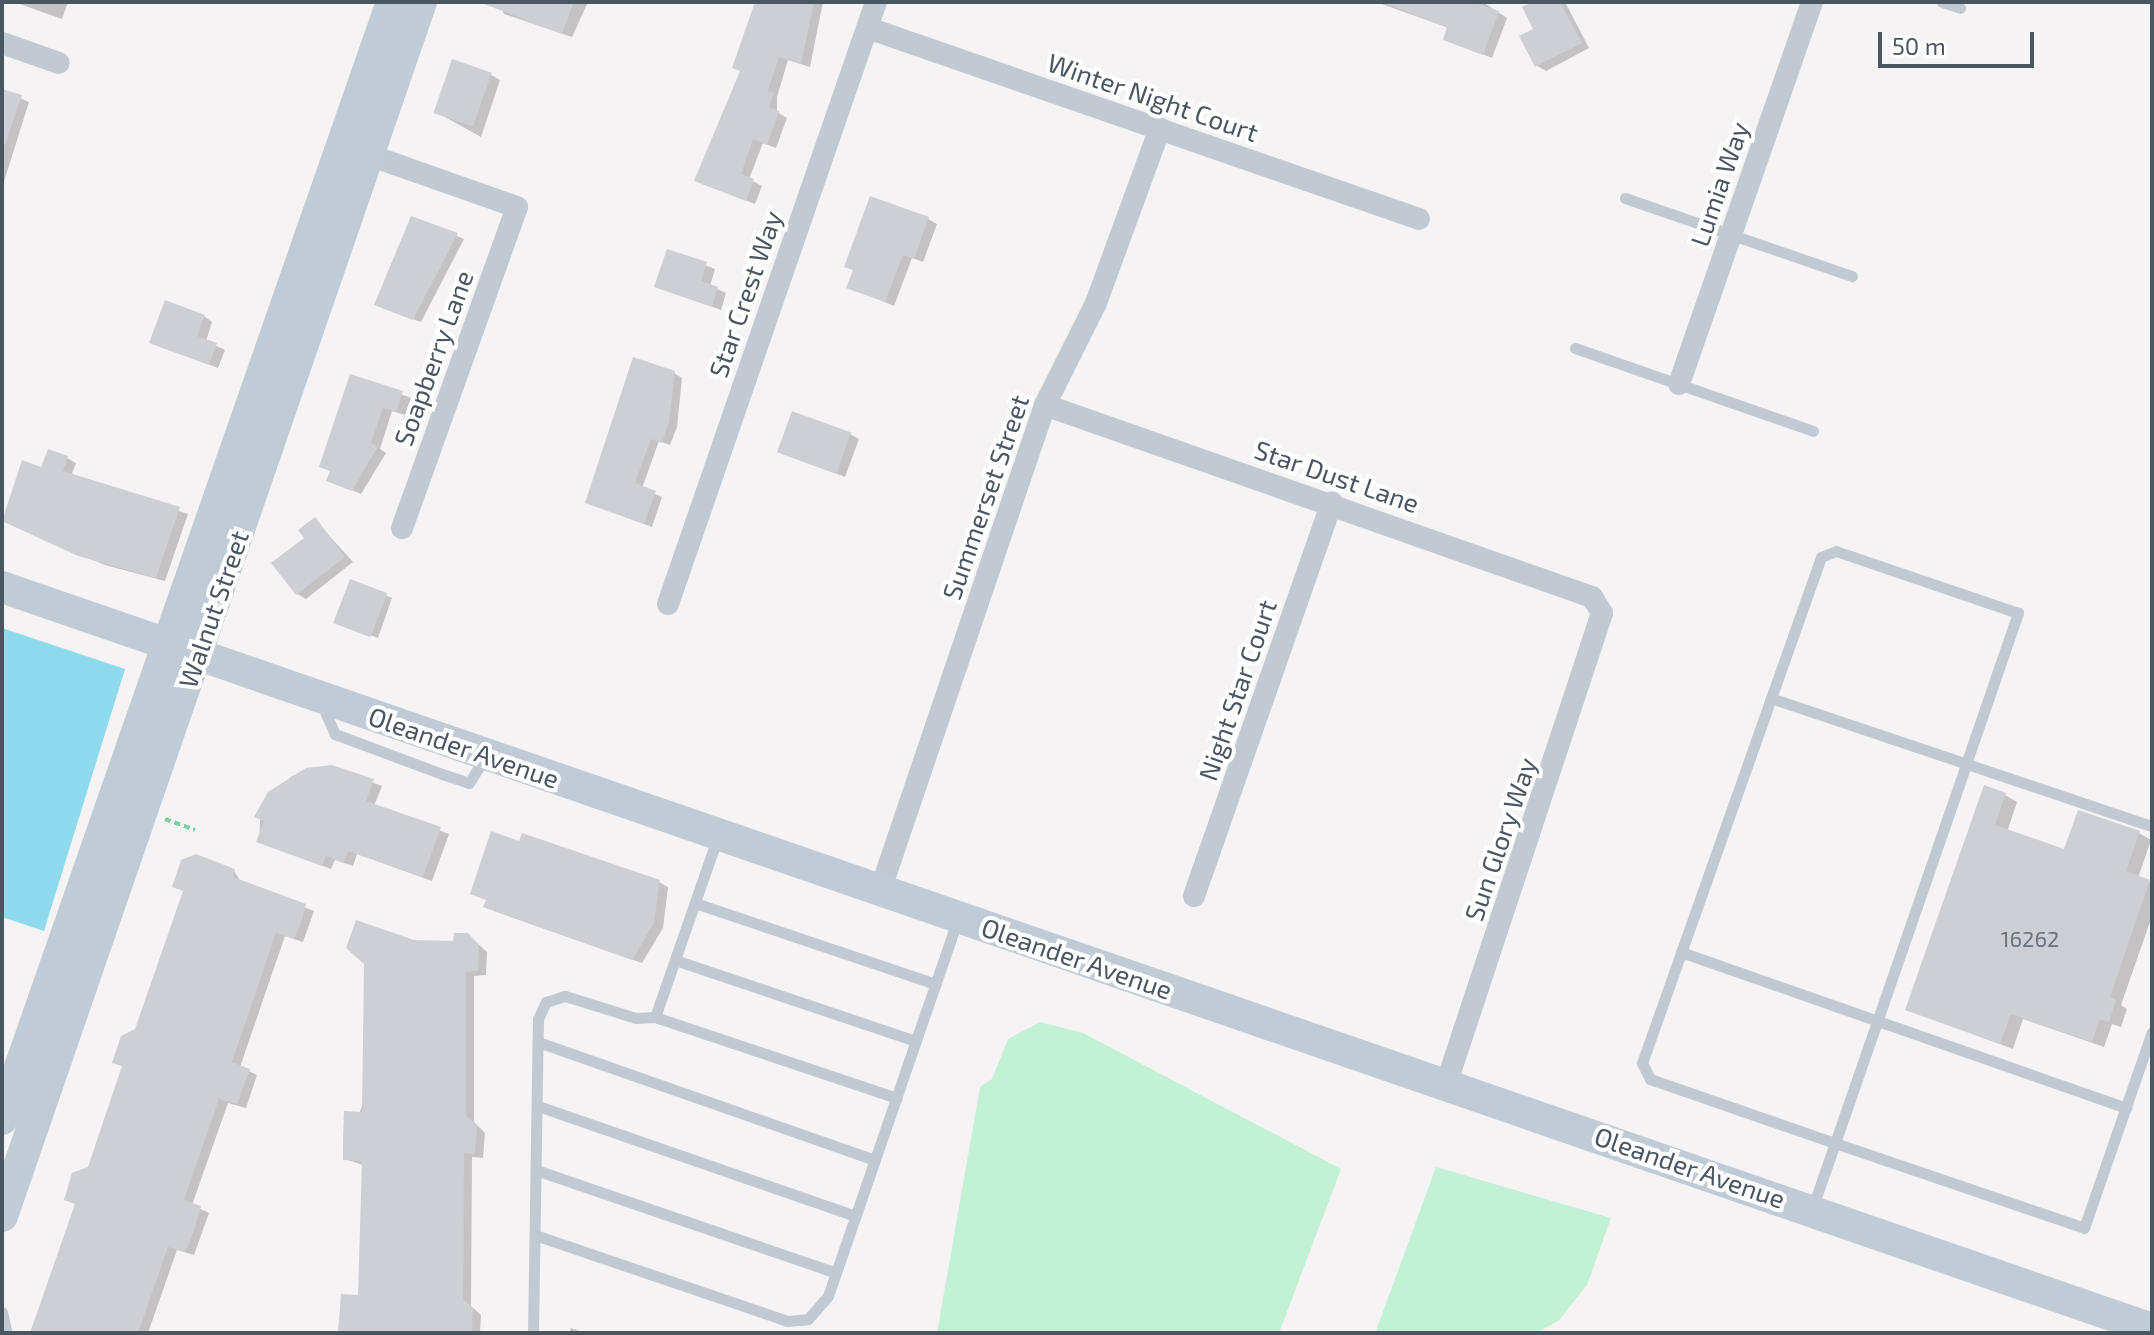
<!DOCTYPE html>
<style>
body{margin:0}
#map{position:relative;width:2154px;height:1335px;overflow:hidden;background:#f5f3f3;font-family:"Exo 2",sans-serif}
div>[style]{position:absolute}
.green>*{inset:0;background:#c3f1d5}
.water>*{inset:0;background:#90daee}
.shadow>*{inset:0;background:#0003}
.building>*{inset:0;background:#cdcfd5;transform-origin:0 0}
.path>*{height:4px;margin-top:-2px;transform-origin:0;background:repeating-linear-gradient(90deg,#7ad0a6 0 6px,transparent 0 10px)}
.lane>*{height:11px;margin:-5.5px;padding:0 5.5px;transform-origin:5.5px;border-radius:5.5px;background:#c1cad2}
.street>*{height:22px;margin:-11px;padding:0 11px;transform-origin:11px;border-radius:11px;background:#c1cad2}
.secondary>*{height:32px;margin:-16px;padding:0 16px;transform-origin:16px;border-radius:16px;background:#c1cbd6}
span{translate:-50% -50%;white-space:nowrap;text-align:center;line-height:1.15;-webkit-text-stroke:8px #fff;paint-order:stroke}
.number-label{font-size:22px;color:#6b747e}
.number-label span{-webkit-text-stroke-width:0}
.street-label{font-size:26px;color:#4a5661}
.frame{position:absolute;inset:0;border:4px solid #4a5661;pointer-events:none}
.scale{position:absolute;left:1878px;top:32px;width:156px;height:36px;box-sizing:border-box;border:4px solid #4a5661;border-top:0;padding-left:10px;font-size:24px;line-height:28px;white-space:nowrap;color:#4a5661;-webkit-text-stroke:6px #fff;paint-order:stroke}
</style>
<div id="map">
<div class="green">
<div style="clip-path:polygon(1040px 1022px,1083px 1033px,1341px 1169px,1279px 1333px,937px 1333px,980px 1087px,992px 1079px,1008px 1039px)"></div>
<div style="clip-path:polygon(1436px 1167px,1611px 1218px,1587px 1285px,1559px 1320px,1537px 1333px,1376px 1331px)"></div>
</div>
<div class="water">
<div style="clip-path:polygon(2px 628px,125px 669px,44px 931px,2px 917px)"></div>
</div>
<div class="shadow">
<div style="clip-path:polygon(14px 2px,68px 2px,62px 19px)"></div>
<div style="clip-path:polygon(499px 2px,588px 2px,572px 37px,504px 14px)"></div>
<div style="clip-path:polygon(757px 2px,823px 2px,810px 67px,788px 60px,777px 97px,777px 112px,787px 118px,776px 148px,763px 143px,749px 179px,762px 186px,755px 204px,696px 180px,742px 71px)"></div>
<div style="clip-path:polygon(1483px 2px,1507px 18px,1492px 58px,1445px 39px,1449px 28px,1379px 3px)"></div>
<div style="clip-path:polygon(1536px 2px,1565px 2px,1589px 48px,1546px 71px,1537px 66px)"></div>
<div style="clip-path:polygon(491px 75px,500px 80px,481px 137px,436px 112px)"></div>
<div style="clip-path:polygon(2px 91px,29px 102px,2px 188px)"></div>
<div style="clip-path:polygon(412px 218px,464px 239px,421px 322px,383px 308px)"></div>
<div style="clip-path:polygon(928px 219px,937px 224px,923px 262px,912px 258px,894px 306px,849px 287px)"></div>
<div style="clip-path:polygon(668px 251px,715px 269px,710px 286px,726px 293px,721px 310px,657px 286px)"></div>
<div style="clip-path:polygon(204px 316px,212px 322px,206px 341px,225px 350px,218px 368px,151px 342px)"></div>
<div style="clip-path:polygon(674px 373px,682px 378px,677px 427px,670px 445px,659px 441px,642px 488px,662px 497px,652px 527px,595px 506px)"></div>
<div style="clip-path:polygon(351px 376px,411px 398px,405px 415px,392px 411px,380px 449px,386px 453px,361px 494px,328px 480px)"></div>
<div style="clip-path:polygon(850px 434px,859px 439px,845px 477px,780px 451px)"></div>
<div style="clip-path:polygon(67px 458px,76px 463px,71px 476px,188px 514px,165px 581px,105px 565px,12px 525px)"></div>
<div style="clip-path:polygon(315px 520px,353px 562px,306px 599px,297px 594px)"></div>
<div style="clip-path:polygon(351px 582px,392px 598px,378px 638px,342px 625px)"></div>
<div style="clip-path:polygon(332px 767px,382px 786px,374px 806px,449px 834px,432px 881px,357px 854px,353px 866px,335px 860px,331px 869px,259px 841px,261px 805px,292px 776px)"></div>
<div style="clip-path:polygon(2005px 795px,2017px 802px,2007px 832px,2065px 852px,2139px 833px,2151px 840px,2138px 878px,2152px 883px,2152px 916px,2121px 1005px,2127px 1009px,2121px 1027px,2112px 1024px,2104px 1047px,2023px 1019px,2013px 1049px,1908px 1010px)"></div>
<div style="clip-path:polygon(234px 871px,241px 882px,314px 911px,303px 942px,285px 936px,240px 1067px,257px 1075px,246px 1108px,228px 1103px,192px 1205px,209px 1213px,194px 1255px,177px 1250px,148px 1333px,32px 1333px,124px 1067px,114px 1062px,137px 1030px,185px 892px,174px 886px)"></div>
<div style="clip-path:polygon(659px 882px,668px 887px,663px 928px,642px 963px,494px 911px,488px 900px)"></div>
<div style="clip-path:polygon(468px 935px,487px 952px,486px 975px,474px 976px,474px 1122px,485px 1133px,483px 1158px,472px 1157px,471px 1306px,481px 1315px,480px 1333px,340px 1333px,360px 1297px,363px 1165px,345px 1159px,414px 942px,455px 943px)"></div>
<div style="clip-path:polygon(571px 1328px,585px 1333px,569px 1333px)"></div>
</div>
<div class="building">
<div style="clip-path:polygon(479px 2px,574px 2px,562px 34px)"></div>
<div style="clip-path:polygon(755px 2px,814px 2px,801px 64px,779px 57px,768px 91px,774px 93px,769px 107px,779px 111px,767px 145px,753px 139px,741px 174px,754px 179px,746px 201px,694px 181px,740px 71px,732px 68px)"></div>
<div style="clip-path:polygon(1381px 2px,1474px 2px,1499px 11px,1483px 55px,1443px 40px,1447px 27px)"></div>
<div style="clip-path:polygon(1532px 2px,1560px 2px,1582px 43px,1535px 67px,1519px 36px,1533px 29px,1522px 7px)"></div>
<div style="left:452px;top:59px;width:42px;height:57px;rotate:19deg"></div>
<div style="clip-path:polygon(2px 89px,22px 95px,5px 145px,2px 144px)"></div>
<div style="clip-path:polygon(870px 196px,929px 217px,914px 259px,903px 255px,885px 302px,846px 288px,853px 270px,844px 267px)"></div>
<div style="clip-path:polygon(411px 216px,458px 233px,413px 320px,374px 305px)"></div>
<div style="clip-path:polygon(667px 249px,707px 262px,701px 281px,718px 287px,712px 307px,654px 287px)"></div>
<div style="clip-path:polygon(165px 300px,205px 315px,197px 336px,217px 343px,209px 365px,149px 343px)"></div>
<div style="clip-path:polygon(633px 357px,675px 371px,669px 422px,662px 443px,651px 439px,635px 483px,656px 491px,644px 524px,585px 503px)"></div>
<div style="clip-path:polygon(350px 374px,403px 391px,396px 412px,383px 408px,371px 443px,378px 446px,352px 491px,326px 481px,330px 471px,319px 467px)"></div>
<div style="left:792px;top:411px;width:63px;height:44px;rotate:20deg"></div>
<div style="clip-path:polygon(48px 449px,68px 456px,63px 471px,180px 507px,156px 578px,78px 556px,2px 521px,22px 460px,41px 467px)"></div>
<div style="clip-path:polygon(315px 517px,345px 557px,296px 595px,271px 563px,304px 538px,298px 530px)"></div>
<div style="left:350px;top:579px;width:40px;height:47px;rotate:21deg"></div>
<div style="clip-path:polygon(332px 765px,374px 779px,366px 801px,441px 827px,423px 877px,348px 851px,344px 863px,326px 856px,322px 866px,256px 842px,264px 821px,254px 817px,268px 792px,306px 768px)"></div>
<div style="clip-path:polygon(1984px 785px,2006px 793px,1995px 825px,2064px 849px,2078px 810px,2140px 831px,2126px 871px,2150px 880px,2110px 997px,2116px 1000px,2109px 1022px,2100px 1019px,2092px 1042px,2011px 1014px,2000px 1044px,1905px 1010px)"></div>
<div style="clip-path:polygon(491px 831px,519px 841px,522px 833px,660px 880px,654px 923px,632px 960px,483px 907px,486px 900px,470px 894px)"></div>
<div style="clip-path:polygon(196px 854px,235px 869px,233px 877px,306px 904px,302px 920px,294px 939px,276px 933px,232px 1062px,250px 1069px,237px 1104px,219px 1099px,184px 1200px,201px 1206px,193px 1234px,185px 1252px,168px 1247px,138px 1333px,30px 1333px,75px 1204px,64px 1200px,72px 1173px,88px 1167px,122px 1066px,112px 1063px,121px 1036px,135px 1029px,183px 891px,172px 887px,181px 860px)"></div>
<div style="clip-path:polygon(356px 920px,414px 940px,453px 941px,454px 933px,468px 933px,479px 945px,478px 971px,466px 972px,466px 1115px,477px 1126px,475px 1154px,464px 1153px,463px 1299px,473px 1308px,472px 1333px,338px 1333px,341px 1294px,358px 1295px,362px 1161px,343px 1160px,343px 1140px,344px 1111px,362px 1112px,364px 964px,346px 948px)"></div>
</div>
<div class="path">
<div style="left:165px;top:819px;width:32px;rotate:20deg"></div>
</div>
<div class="lane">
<div style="left:1942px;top:2px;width:19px;rotate:18deg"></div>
<div style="left:1625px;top:198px;width:240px;rotate:19deg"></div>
<div style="left:1575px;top:348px;width:252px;rotate:19.2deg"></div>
<div style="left:1771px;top:698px;width:402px;rotate:18.6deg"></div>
<div style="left:322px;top:705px;width:32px;rotate:66deg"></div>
<div style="left:335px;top:734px;width:114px;rotate:20.5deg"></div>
<div style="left:442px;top:774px;width:28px;rotate:18deg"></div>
<div style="left:469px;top:783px;width:32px;rotate:-58deg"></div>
<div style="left:695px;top:903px;width:254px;rotate:18.6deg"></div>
<div style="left:1681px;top:952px;width:472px;rotate:19.3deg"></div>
<div style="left:675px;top:960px;width:254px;rotate:18.6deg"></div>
<div style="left:655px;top:1017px;width:255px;rotate:18.5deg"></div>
<div style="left:538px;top:1042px;width:357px;rotate:19.3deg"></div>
<div style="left:538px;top:1106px;width:336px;rotate:19.1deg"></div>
<div style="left:536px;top:1170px;width:317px;rotate:18.9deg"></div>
<div style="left:1812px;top:1209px;width:70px;rotate:-70.8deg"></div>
<div style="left:1835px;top:1143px;width:404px;rotate:-70.9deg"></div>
<div style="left:1967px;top:761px;width:157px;rotate:-71deg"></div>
<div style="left:2018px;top:613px;width:192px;rotate:-161.2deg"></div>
<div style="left:1836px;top:551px;width:16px;rotate:158deg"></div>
<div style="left:1821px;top:557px;width:537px;rotate:109.48deg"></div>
<div style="left:1642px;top:1063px;width:18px;rotate:63deg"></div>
<div style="left:1650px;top:1079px;width:196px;rotate:19.1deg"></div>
<div style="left:1835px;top:1143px;width:263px;rotate:18.8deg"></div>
<div style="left:2084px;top:1228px;width:207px;rotate:-70.9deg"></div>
<div style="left:535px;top:1235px;width:266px;rotate:18.8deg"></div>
<div style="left:787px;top:1321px;width:21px;rotate:-5deg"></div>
<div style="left:808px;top:1319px;width:30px;rotate:-49deg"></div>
<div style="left:828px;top:1296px;width:397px;rotate:-71deg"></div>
<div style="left:2px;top:1312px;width:22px;rotate:77deg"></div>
<div style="left:533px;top:1333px;width:314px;rotate:-89.1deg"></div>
<div style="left:538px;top:1019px;width:19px;rotate:-65deg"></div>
<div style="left:546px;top:1002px;width:20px;rotate:-18deg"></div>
<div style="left:565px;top:996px;width:74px;rotate:17.2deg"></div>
<div style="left:636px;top:1018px;width:19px;rotate:-3deg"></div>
<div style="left:655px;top:1017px;width:192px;rotate:-70.8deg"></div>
</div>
<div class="street">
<div style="left:868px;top:28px;width:583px;rotate:19.12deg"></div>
<div style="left:2px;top:43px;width:60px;rotate:19.3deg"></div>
<div style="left:369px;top:155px;width:157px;rotate:19.4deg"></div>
<div style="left:517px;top:207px;width:341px;rotate:109.7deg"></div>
<div style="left:1679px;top:384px;width:404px;rotate:-70.8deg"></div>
<div style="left:1045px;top:405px;width:580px;rotate:19.34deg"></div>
<div style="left:1592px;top:597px;width:19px;rotate:58deg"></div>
<div style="left:1602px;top:613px;width:494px;rotate:108.3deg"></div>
<div style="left:668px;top:604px;width:637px;rotate:-70.94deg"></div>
<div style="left:880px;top:891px;width:513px;rotate:-71.25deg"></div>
<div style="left:1045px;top:405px;width:114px;rotate:-63.4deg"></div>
<div style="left:1096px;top:303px;width:186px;rotate:-69.9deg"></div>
<div style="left:1194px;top:896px;width:417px;rotate:-70.7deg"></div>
</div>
<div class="secondary">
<div style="left:2px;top:587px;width:2274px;rotate:19.04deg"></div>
<div style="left:2px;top:1119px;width:1183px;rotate:-70.75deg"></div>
<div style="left:2px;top:1216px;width:1284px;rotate:-70.96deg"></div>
</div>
<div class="number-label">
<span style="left:2030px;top:939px">16262</span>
</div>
<div class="street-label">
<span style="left:1153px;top:97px;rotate:19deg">Winter Night Court</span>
<span style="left:1719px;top:184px;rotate:-71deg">Lumia Way</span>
<span style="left:745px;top:294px;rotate:-71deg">Star Crest Way</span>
<span style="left:433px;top:358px;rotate:-70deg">Soapberry Lane</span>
<span style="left:1337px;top:476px;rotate:19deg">Star Dust Lane</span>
<span style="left:985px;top:497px;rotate:-71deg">Summerset Street</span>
<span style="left:213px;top:609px;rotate:-71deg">Walnut Street</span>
<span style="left:1237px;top:690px;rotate:-71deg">Night Star Court</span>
<span style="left:464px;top:747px;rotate:19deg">Oleander Avenue</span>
<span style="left:1500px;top:839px;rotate:-71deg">Sun Glory Way</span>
<span style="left:1077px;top:958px;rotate:19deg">Oleander Avenue</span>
<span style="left:1690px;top:1167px;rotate:19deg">Oleander Avenue</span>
</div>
<div class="frame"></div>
<div class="scale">50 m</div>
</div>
